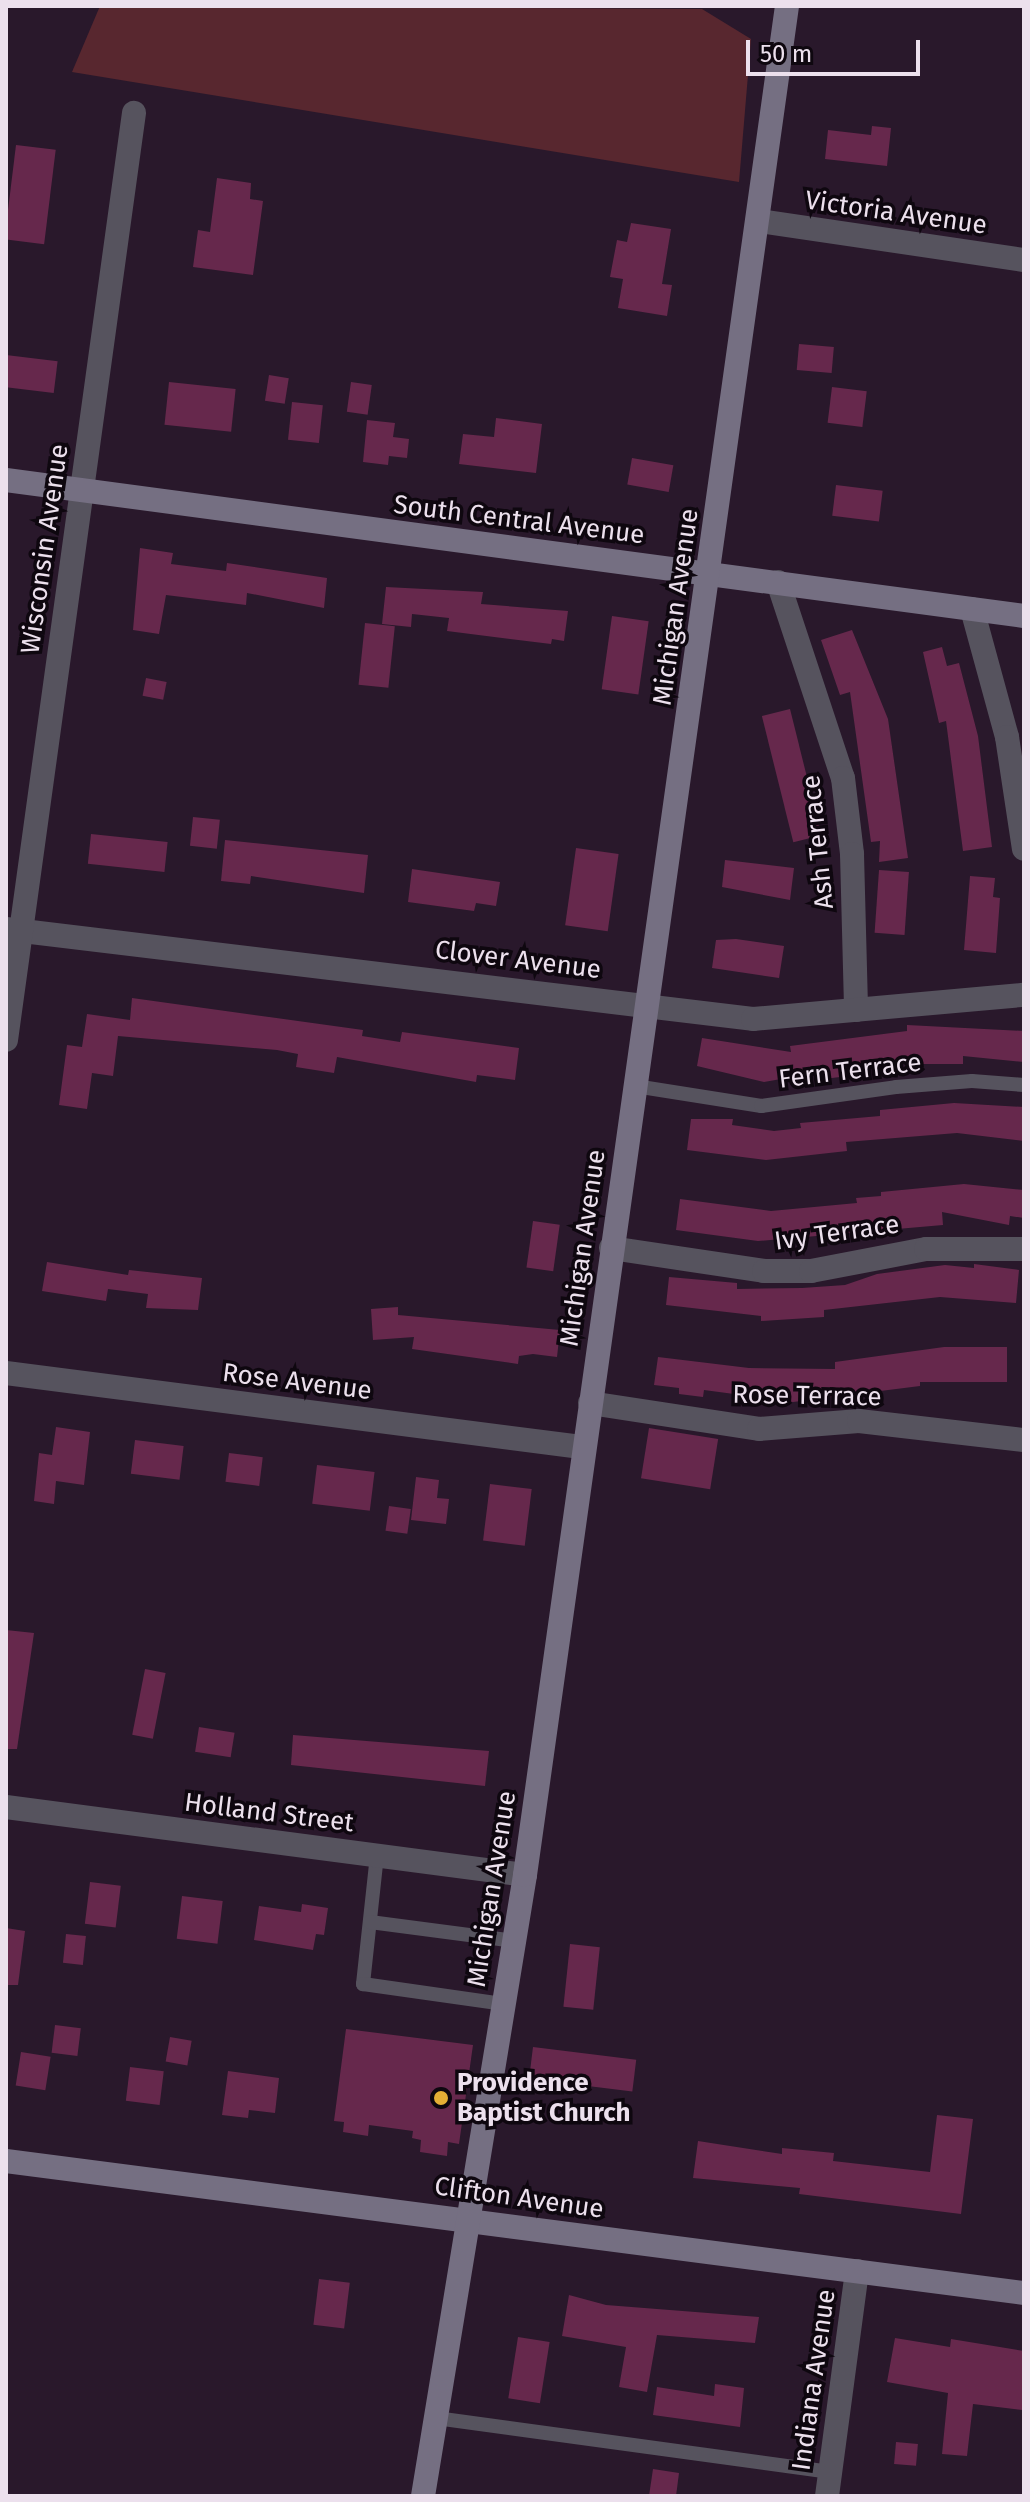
<!DOCTYPE html>
<style>
body{margin:0}
#map{position:relative;width:1030px;height:2502px;overflow:hidden;background:#29182b;font-family:"Fira Sans",sans-serif}
div>[style]{position:absolute}
.green>*{inset:0;background:#58272f}
.building>*{inset:0;background:#66284c;transform-origin:0 0}
.lane>*{height:14px;margin:-7px;padding:0 7px;transform-origin:7px;border-radius:7px;background:#56535e}
.street>*{height:24px;margin:-12px;padding:0 12px;transform-origin:12px;border-radius:12px;background:#56535e}
.secondary>*{height:24px;margin:-12px;padding:0 12px;transform-origin:12px;border-radius:12px;background:#756f82}
.dots>*{width:22px;height:22px;translate:-50% -50%;box-sizing:border-box;border:4px solid #0e070f;border-radius:50%}
span{translate:-50% -50%;white-space:nowrap;text-align:center;line-height:1.15;-webkit-text-stroke:7px #0e070f;paint-order:stroke}
.street-label{font-size:26px;color:#ece0ed}
.poi-label{font-size:26px;color:#ece0ed;font-weight:700}
.left{translate:0 -50%;text-align:left}
.frame{position:absolute;inset:0;border:8px solid #ece0ed;pointer-events:none}
.scale{position:absolute;left:746px;top:40px;width:174px;height:36px;box-sizing:border-box;border:4px solid #ece0ed;border-top:0;padding-left:10px;font-size:24px;line-height:28px;white-space:nowrap;color:#ece0ed;-webkit-text-stroke:6px #0e070f;paint-order:stroke}
</style>
<div id="map">
<div class="green">
<div style="clip-path:polygon(100px 6px,702px 9px,751px 39px,739px 182px,72px 72px)"></div>
</div>
<div class="building">
<div style="clip-path:polygon(872px 126px,891px 128px,887px 166px,825px 159px,828px 130px,871px 135px)"></div>
<div style="left:16px;top:145px;width:40px;height:95px;rotate:7deg"></div>
<div style="clip-path:polygon(217px 178px,251px 183px,250px 199px,263px 201px,253px 275px,193px 267px,198px 230px,210px 232px)"></div>
<div style="clip-path:polygon(631px 223px,671px 229px,662px 284px,672px 285px,667px 316px,618px 308px,623px 279px,610px 277px,617px 240px,627px 242px)"></div>
<div style="left:799px;top:344px;width:35px;height:26px;rotate:5deg"></div>
<div style="left:6px;top:355px;width:52px;height:32px;rotate:7deg"></div>
<div style="left:269px;top:375px;width:20px;height:26px;rotate:9deg"></div>
<div style="left:169px;top:382px;width:67px;height:43px;rotate:6deg"></div>
<div style="left:351px;top:382px;width:21px;height:30px;rotate:8deg"></div>
<div style="left:832px;top:387px;width:35px;height:36px;rotate:7deg"></div>
<div style="left:292px;top:402px;width:31px;height:38px;rotate:6deg"></div>
<div style="clip-path:polygon(496px 418px,542px 424px,536px 473px,459px 464px,463px 434px,494px 437px)"></div>
<div style="clip-path:polygon(367px 420px,395px 423px,393px 437px,409px 439px,407px 458px,389px 456px,388px 465px,363px 462px)"></div>
<div style="left:632px;top:458px;width:42px;height:27px;rotate:10deg"></div>
<div style="left:836px;top:485px;width:47px;height:31px;rotate:7deg"></div>
<div style="clip-path:polygon(140px 548px,173px 553px,171px 564px,226px 571px,227px 563px,327px 578px,324px 608px,247px 593px,246px 605px,166px 595px,159px 634px,133px 630px)"></div>
<div style="clip-path:polygon(386px 587px,483px 592px,481px 604px,568px 611px,564px 641px,552px 639px,551px 644px,447px 631px,449px 618px,412px 614px,411px 627px,382px 624px)"></div>
<div style="left:612px;top:616px;width:37px;height:74px;rotate:8deg"></div>
<div style="left:365px;top:623px;width:30px;height:62px;rotate:6deg"></div>
<div style="clip-path:polygon(852px 630px,888px 719px,908px 858px,879px 862px,880px 841px,871px 842px,850px 692px,840px 695px,821px 640px)"></div>
<div style="clip-path:polygon(942px 647px,947px 666px,959px 663px,978px 736px,992px 847px,963px 851px,946px 721px,939px 723px,923px 652px)"></div>
<div style="left:146px;top:678px;width:21px;height:18px;rotate:11deg"></div>
<div style="left:790px;top:709px;width:130px;height:29px;rotate:76deg"></div>
<div style="left:193px;top:817px;width:27px;height:29px;rotate:6deg"></div>
<div style="left:91px;top:834px;width:77px;height:30px;rotate:6deg"></div>
<div style="clip-path:polygon(225px 840px,368px 855px,364px 893px,251px 876px,250px 884px,221px 881px)"></div>
<div style="left:576px;top:848px;width:43px;height:78px;rotate:8deg"></div>
<div style="clip-path:polygon(725px 860px,794px 868px,790px 900px,722px 887px)"></div>
<div style="clip-path:polygon(412px 869px,500px 882px,496px 906px,476px 903px,474px 911px,408px 902px)"></div>
<div style="left:879px;top:870px;width:30px;height:63px;rotate:4deg"></div>
<div style="clip-path:polygon(970px 876px,995px 878px,993px 897px,1000px 898px,996px 953px,964px 950px)"></div>
<div style="clip-path:polygon(736px 939px,784px 946px,779px 978px,712px 968px,716px 940px)"></div>
<div style="clip-path:polygon(132px 998px,363px 1030px,362px 1036px,400px 1042px,402px 1032px,519px 1048px,515px 1080px,477px 1075px,476px 1082px,337px 1057px,334px 1073px,296px 1067px,298px 1054px,277px 1050px,118px 1036px,113px 1076px,92px 1073px,87px 1109px,59px 1105px,67px 1045px,82px 1047px,87px 1014px,130px 1020px)"></div>
<div style="clip-path:polygon(907px 1025px,1024px 1031px,1024px 1062px,963px 1056px,963px 1064px,881px 1064px,840px 1069px,840px 1077px,816px 1080px,815px 1073px,764px 1082px,697px 1066px,702px 1038px,791px 1052px,790px 1046px,907px 1031px)"></div>
<div style="clip-path:polygon(954px 1103px,1024px 1107px,1024px 1141px,957px 1133px,846px 1142px,847px 1151px,766px 1160px,687px 1150px,691px 1119px,733px 1119px,732px 1125px,774px 1131px,801px 1128px,800px 1123px,880px 1116px,880px 1110px)"></div>
<div style="clip-path:polygon(964px 1184px,1024px 1190px,1024px 1218px,1010px 1216px,1009px 1225px,942px 1212px,943px 1225px,758px 1241px,676px 1230px,680px 1199px,771px 1211px,857px 1203px,856px 1198px,881px 1196px,881px 1192px)"></div>
<div style="left:533px;top:1221px;width:27px;height:47px;rotate:8deg"></div>
<div style="clip-path:polygon(47px 1262px,128px 1275px,129px 1270px,202px 1278px,198px 1310px,146px 1308px,148px 1294px,108px 1289px,106px 1301px,42px 1291px)"></div>
<div style="clip-path:polygon(974px 1264px,1019px 1270px,1016px 1303px,940px 1297px,824px 1310px,824px 1317px,761px 1321px,761px 1316px,666px 1305px,669px 1277px,737px 1283px,737px 1289px,802px 1288px,845px 1285px,877px 1274px,945px 1265px,974px 1268px)"></div>
<div style="clip-path:polygon(398px 1307px,398px 1315px,560px 1330px,557px 1357px,533px 1354px,519px 1356px,518px 1364px,412px 1349px,414px 1337px,373px 1340px,371px 1309px)"></div>
<div style="clip-path:polygon(944px 1347px,1007px 1347px,1007px 1382px,920px 1382px,920px 1386px,793px 1402px,704px 1390px,703px 1397px,679px 1394px,679px 1388px,654px 1385px,658px 1357px,749px 1368px,835px 1369px,835px 1362px)"></div>
<div style="clip-path:polygon(56px 1427px,90px 1432px,84px 1485px,56px 1481px,54px 1504px,34px 1501px,39px 1453px,52px 1455px)"></div>
<div style="left:649px;top:1428px;width:70px;height:51px;rotate:9deg"></div>
<div style="left:135px;top:1440px;width:49px;height:34px;rotate:7deg"></div>
<div style="left:229px;top:1453px;width:34px;height:29px;rotate:7deg"></div>
<div style="left:317px;top:1465px;width:58px;height:39px;rotate:7deg"></div>
<div style="clip-path:polygon(416px 1477px,439px 1480px,437px 1498px,449px 1499px,446px 1524px,411px 1520px)"></div>
<div style="left:490px;top:1484px;width:42px;height:57px;rotate:7deg"></div>
<div style="left:389px;top:1506px;width:22px;height:25px;rotate:8deg"></div>
<div style="clip-path:polygon(6px 1630px,34px 1633px,17px 1749px,6px 1749px)"></div>
<div style="left:145px;top:1669px;width:21px;height:67px;rotate:11deg"></div>
<div style="left:199px;top:1727px;width:36px;height:25px;rotate:9deg"></div>
<div style="clip-path:polygon(293px 1735px,489px 1751px,485px 1786px,291px 1765px)"></div>
<div style="left:90px;top:1882px;width:31px;height:42px;rotate:7deg"></div>
<div style="left:182px;top:1896px;width:41px;height:43px;rotate:7deg"></div>
<div style="clip-path:polygon(302px 1904px,328px 1908px,324px 1935px,316px 1934px,313px 1950px,254px 1940px,259px 1906px,301px 1912px)"></div>
<div style="clip-path:polygon(6px 1928px,25px 1931px,18px 1985px,6px 1985px)"></div>
<div style="left:66px;top:1934px;width:20px;height:29px;rotate:6deg"></div>
<div style="left:570px;top:1944px;width:30px;height:63px;rotate:6deg"></div>
<div style="left:55px;top:2025px;width:26px;height:28px;rotate:7deg"></div>
<div style="clip-path:polygon(346px 2029px,473px 2045px,459px 2144px,448px 2142px,447px 2156px,420px 2152px,421px 2140px,412px 2138px,413px 2131px,369px 2125px,368px 2136px,343px 2132px,344px 2122px,334px 2121px)"></div>
<div style="left:170px;top:2037px;width:22px;height:25px;rotate:10deg"></div>
<div style="left:533px;top:2047px;width:104px;height:32px;rotate:7deg"></div>
<div style="left:21px;top:2052px;width:30px;height:34px;rotate:9deg"></div>
<div style="left:130px;top:2067px;width:34px;height:34px;rotate:7deg"></div>
<div style="clip-path:polygon(228px 2071px,279px 2078px,275px 2113px,249px 2110px,248px 2118px,222px 2115px)"></div>
<div style="clip-path:polygon(937px 2115px,973px 2119px,961px 2214px,799px 2194px,800px 2188px,693px 2178px,698px 2141px,782px 2154px,782px 2148px,834px 2153px,833px 2161px,930px 2172px)"></div>
<div style="left:319px;top:2279px;width:31px;height:46px;rotate:7deg"></div>
<div style="clip-path:polygon(569px 2295px,606px 2305px,759px 2317px,755px 2343px,657px 2335px,647px 2392px,619px 2387px,626px 2347px,562px 2336px)"></div>
<div style="left:518px;top:2337px;width:32px;height:62px;rotate:9deg"></div>
<div style="clip-path:polygon(895px 2338px,950px 2347px,951px 2339px,1024px 2351px,1022px 2410px,973px 2404px,967px 2456px,942px 2454px,948px 2393px,887px 2382px)"></div>
<div style="clip-path:polygon(715px 2384px,744px 2388px,740px 2427px,653px 2415px,657px 2387px,714px 2396px)"></div>
<div style="left:896px;top:2442px;width:22px;height:22px;rotate:5deg"></div>
<div style="clip-path:polygon(653px 2469px,679px 2473px,676px 2496px,649px 2496px)"></div>
</div>
<div class="lane">
<div style="left:635px;top:1086px;width:128px;rotate:9deg"></div>
<div style="left:761px;top:1106px;width:136px;rotate:-8deg"></div>
<div style="left:896px;top:1087px;width:76px;rotate:-4.5deg"></div>
<div style="left:972px;top:1081px;width:52px;rotate:4.4deg"></div>
<div style="left:377px;top:1855px;width:130px;rotate:96.2deg"></div>
<div style="left:363px;top:1984px;width:141px;rotate:8.1deg"></div>
<div style="left:370px;top:1922px;width:145px;rotate:7.5deg"></div>
<div style="left:436px;top:2418px;width:398px;rotate:7.8deg"></div>
</div>
<div class="street">
<div style="left:760px;top:221px;width:267px;rotate:8.4deg"></div>
<div style="left:778px;top:582px;width:206px;rotate:71.7deg"></div>
<div style="left:843px;top:778px;width:77px;rotate:83.2deg"></div>
<div style="left:852px;top:854px;width:156px;rotate:88.5deg"></div>
<div style="left:972px;top:609px;width:133px;rotate:74.7deg"></div>
<div style="left:1007px;top:737px;width:113px;rotate:81.4deg"></div>
<div style="left:6px;top:929px;width:752px;rotate:6.87deg"></div>
<div style="left:753px;top:1019px;width:272px;rotate:-5.1deg"></div>
<div style="left:6px;top:1040px;width:936px;rotate:-82.14deg"></div>
<div style="left:611px;top:1248px;width:155px;rotate:8.5deg"></div>
<div style="left:764px;top:1271px;width:47px"></div>
<div style="left:811px;top:1271px;width:117px;rotate:-10.8deg"></div>
<div style="left:926px;top:1249px;width:98px"></div>
<div style="left:6px;top:1373px;width:580px;rotate:7.33deg"></div>
<div style="left:590px;top:1403px;width:171px;rotate:8.7deg"></div>
<div style="left:759px;top:1429px;width:100px;rotate:-4.6deg"></div>
<div style="left:859px;top:1421px;width:166px;rotate:6.6deg"></div>
<div style="left:6px;top:1807px;width:523px;rotate:7.46deg"></div>
<div style="left:827px;top:2496px;width:227px;rotate:-82.4deg"></div>
</div>
<div class="secondary">
<div style="left:6px;top:480px;width:1027px;rotate:7.61deg"></div>
<div style="left:6px;top:2161px;width:1027px;rotate:7.39deg"></div>
<div style="left:423px;top:2496px;width:629px;rotate:-80.67deg"></div>
<div style="left:525px;top:1875px;width:1887px;rotate:-82.02deg"></div>
</div>
<div class="dots">
<div style="left:441px;top:2098px;background:#e4ae35"></div>
</div>
<div class="street-label">
<span style="left:896px;top:213px;rotate:8deg">Victoria Avenue</span>
<span style="left:519px;top:520px;rotate:7deg">South Central Avenue</span>
<span style="left:45px;top:549px;rotate:-82deg">Wisconsin Avenue</span>
<span style="left:676px;top:607px;rotate:-82deg">Michigan Avenue</span>
<span style="left:818px;top:842px;rotate:-96deg">Ash Terrace</span>
<span style="left:518px;top:960px;rotate:7deg">Clover Avenue</span>
<span style="left:850px;top:1071px;rotate:-7deg">Fern Terrace</span>
<span style="left:837px;top:1233px;rotate:-8deg">Ivy Terrace</span>
<span style="left:583px;top:1248px;rotate:-82deg">Michigan Avenue</span>
<span style="left:297px;top:1382px;rotate:7deg">Rose Avenue</span>
<span style="left:807px;top:1396px;rotate:1deg">Rose Terrace</span>
<span style="left:269px;top:1813px;rotate:7deg">Holland Street</span>
<span style="left:492px;top:1889px;rotate:-81deg">Michigan Avenue</span>
<span style="left:519px;top:2198px;rotate:8deg">Clifton Avenue</span>
<span style="left:814px;top:2380px;rotate:-82deg">Indiana Avenue</span>
</div>
<div class="poi-label">
<span class="left" style="left:457px;top:2098px">Providence<br>Baptist Church</span>
</div>
<div class="frame"></div>
<div class="scale">50 m</div>
</div>
